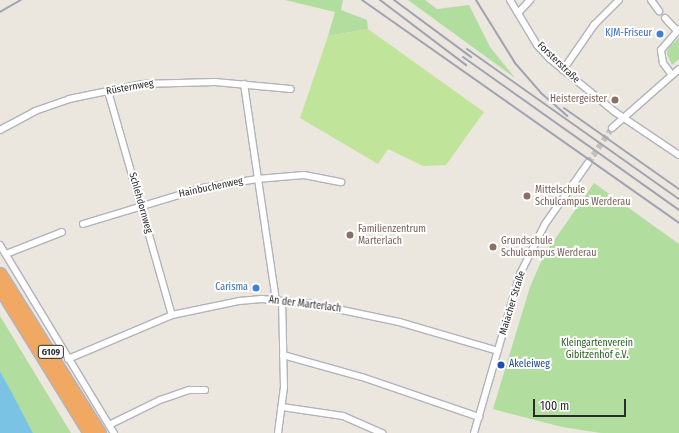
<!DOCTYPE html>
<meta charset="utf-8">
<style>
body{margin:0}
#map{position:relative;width:679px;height:433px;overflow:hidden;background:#ebe6de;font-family:"Fira Sans Condensed",sans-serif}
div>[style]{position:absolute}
.green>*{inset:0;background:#b1dd9f}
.pitch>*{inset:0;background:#c1e49b}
.water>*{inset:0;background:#7ac3e4}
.street-tunnel>*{height:6px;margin-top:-3px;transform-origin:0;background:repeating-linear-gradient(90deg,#c5c1ba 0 6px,transparent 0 9px)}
.roads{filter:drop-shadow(1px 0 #b1b3bd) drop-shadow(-1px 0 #b1b3bd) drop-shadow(0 1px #b1b3bd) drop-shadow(0 -1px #b1b3bd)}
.street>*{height:6px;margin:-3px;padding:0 3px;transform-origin:3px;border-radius:3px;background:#fff}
.highway>*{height:11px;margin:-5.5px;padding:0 5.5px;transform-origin:5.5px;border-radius:5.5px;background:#f1a863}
.rail>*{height:2px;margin:-1px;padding:0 1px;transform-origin:1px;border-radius:1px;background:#a1a3b3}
.dots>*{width:11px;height:11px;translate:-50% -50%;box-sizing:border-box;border:2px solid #fff;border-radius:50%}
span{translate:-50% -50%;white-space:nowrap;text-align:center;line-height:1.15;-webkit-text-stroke:4px #fff;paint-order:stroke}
.shield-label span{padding:1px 3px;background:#fff;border:1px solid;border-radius:3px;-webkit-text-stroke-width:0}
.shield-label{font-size:9px;color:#2b2b2b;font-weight:700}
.shop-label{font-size:10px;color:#366cbe}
.right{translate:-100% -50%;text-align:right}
.street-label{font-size:10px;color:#2b2b2b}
.education-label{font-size:10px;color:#785e54}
.left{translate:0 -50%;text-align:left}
.park-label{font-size:10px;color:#2a6220}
.transit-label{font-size:10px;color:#164399}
.scale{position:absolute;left:533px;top:399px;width:93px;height:18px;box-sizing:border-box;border:2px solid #2b2b2b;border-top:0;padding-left:5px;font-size:12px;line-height:14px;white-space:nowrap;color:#2b2b2b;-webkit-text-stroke:3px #fff;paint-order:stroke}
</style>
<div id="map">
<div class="green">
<div style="clip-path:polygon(285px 0,343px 0,341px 10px,367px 20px,368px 29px,328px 36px,335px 12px)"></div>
<div style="clip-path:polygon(408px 0,425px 0,437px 9px,469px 5px,490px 47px,515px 78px)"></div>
<div style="clip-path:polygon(679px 38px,679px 59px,672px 65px,667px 54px,668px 48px)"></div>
<div style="clip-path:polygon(594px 183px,679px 244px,679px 433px,601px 433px,562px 427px,493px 409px,530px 287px,544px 255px)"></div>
<div style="clip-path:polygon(0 316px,71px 433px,33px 433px,0 371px)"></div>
</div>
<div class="pitch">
<div style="clip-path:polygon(368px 29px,484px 112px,446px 165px,423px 166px,388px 149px,378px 164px,300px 118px,328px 36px)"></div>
</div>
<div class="water">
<div style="clip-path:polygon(0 371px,11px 391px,33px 433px,0 433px)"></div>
</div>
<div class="street-tunnel">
<div style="left:588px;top:163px;width:42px;rotate:-55.6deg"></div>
</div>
<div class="roads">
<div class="street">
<div style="left:510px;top:0;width:52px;rotate:59deg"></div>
<div style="left:537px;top:45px;width:19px;rotate:47deg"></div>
<div style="left:550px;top:59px;width:84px;rotate:39.2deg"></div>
<div style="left:615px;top:112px;width:77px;rotate:33.9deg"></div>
<div style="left:651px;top:0;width:14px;rotate:54deg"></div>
<div style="left:518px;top:13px;width:18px;rotate:-47deg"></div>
<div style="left:665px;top:18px;width:18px;rotate:47deg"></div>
<div style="left:563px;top:70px;width:55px;rotate:-55.4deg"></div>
<div style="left:594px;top:25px;width:35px;rotate:-45deg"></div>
<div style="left:672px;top:75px;width:15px;rotate:-127deg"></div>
<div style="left:663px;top:63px;width:13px;rotate:-99deg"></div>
<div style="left:661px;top:50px;width:28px;rotate:-49deg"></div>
<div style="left:244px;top:84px;width:218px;rotate:81.6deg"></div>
<div style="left:108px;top:91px;width:233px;rotate:74.1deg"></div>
<div style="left:612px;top:128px;width:89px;rotate:-41.4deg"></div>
<div style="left:0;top:130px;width:40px;rotate:-28deg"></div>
<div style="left:35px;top:111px;width:36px;rotate:-19deg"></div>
<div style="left:69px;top:99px;width:75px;rotate:-11.6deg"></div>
<div style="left:142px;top:84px;width:73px;rotate:-1.6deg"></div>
<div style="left:215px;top:82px;width:76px;rotate:5.3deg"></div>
<div style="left:83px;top:224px;width:124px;rotate:-16.8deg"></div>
<div style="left:202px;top:188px;width:56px;rotate:-9.3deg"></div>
<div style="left:257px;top:179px;width:47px;rotate:-4.9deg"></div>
<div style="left:304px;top:175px;width:38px;rotate:11deg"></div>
<div style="left:0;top:245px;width:220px;rotate:58.8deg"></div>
<div style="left:6px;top:254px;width:60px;rotate:-21.4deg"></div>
<div style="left:283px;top:355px;width:82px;rotate:15.6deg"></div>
<div style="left:362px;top:377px;width:124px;rotate:18.9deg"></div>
<div style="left:68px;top:359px;width:113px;rotate:-22.9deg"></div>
<div style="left:172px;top:315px;width:68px;rotate:-11.8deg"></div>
<div style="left:239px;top:301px;width:23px;rotate:-5deg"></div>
<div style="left:262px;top:299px;width:51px;rotate:5.6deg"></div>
<div style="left:313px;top:304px;width:88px;rotate:11.8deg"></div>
<div style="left:399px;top:322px;width:103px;rotate:16.3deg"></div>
<div style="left:282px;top:407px;width:62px;rotate:8.4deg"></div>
<div style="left:343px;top:416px;width:43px;rotate:23.6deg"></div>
<div style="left:109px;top:425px;width:57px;rotate:-26.1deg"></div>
<div style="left:160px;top:400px;width:31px;rotate:-19deg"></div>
<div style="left:189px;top:390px;width:16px"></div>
<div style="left:278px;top:433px;width:46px;rotate:-82.6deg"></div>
<div style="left:284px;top:387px;width:86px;rotate:-91.3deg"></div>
<div style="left:474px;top:433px;width:166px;rotate:-73.9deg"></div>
<div style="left:520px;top:274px;width:56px;rotate:-63.4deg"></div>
<div style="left:545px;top:224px;width:75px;rotate:-54.8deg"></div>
</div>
<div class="highway">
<div style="left:0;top:273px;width:189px;rotate:58deg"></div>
<div style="left:0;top:289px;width:169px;rotate:58.3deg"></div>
</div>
</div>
<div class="rail">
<div style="left:362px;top:0;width:388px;rotate:35.1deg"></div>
<div style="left:380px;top:0;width:108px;rotate:37.1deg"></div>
<div style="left:394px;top:0;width:96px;rotate:36.5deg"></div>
<div style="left:476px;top:0;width:74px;rotate:58.2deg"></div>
<div style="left:515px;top:63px;width:40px;rotate:49deg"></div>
<div style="left:541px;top:93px;width:35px;rotate:41deg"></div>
<div style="left:0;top:12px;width:24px;rotate:-30deg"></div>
<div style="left:467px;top:49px;width:260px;rotate:35.3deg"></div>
<div style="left:463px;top:57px;width:265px;rotate:35.3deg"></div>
<div style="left:564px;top:108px;width:141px;rotate:35.2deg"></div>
</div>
<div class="dots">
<div style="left:660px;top:34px;background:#3f7fe0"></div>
<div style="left:615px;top:100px;background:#8d6e63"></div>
<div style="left:527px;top:196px;background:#8d6e63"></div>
<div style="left:350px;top:235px;background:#8d6e63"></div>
<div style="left:493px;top:247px;background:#8d6e63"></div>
<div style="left:256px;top:288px;background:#3f7fe0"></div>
<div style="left:501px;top:365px;background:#1a4fb4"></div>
</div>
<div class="shield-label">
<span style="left:51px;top:352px">G109</span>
</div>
<div class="shop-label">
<span class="right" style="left:652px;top:34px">KJM-Friseur</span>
<span class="right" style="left:248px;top:288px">Carisma</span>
</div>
<div class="street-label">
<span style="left:558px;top:63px;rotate:44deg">Forsterstraße</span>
<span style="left:130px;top:88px;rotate:-10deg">Rüsternweg</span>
<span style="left:211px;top:188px;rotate:-12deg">Hainbuchenweg</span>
<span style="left:140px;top:203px;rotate:74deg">Schlehdornweg</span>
<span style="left:513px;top:303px;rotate:-73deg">Maiacher Straße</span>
<span style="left:305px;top:305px;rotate:7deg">An der Marterlach</span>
</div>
<div class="education-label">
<span class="right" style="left:607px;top:100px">Heistergeister</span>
<span class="left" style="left:535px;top:196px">Mittelschule<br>Schulcampus Werderau</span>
<span class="left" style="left:358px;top:235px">Familienzentrum<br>Marterlach</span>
<span class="left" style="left:501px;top:247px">Grundschule<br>Schulcampus Werderau</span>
</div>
<div class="park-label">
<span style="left:597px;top:349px">Kleingartenverein<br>Gibitzenhof e.V.</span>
</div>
<div class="transit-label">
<span class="left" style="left:509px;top:365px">Akeleiweg</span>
</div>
<div class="scale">100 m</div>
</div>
